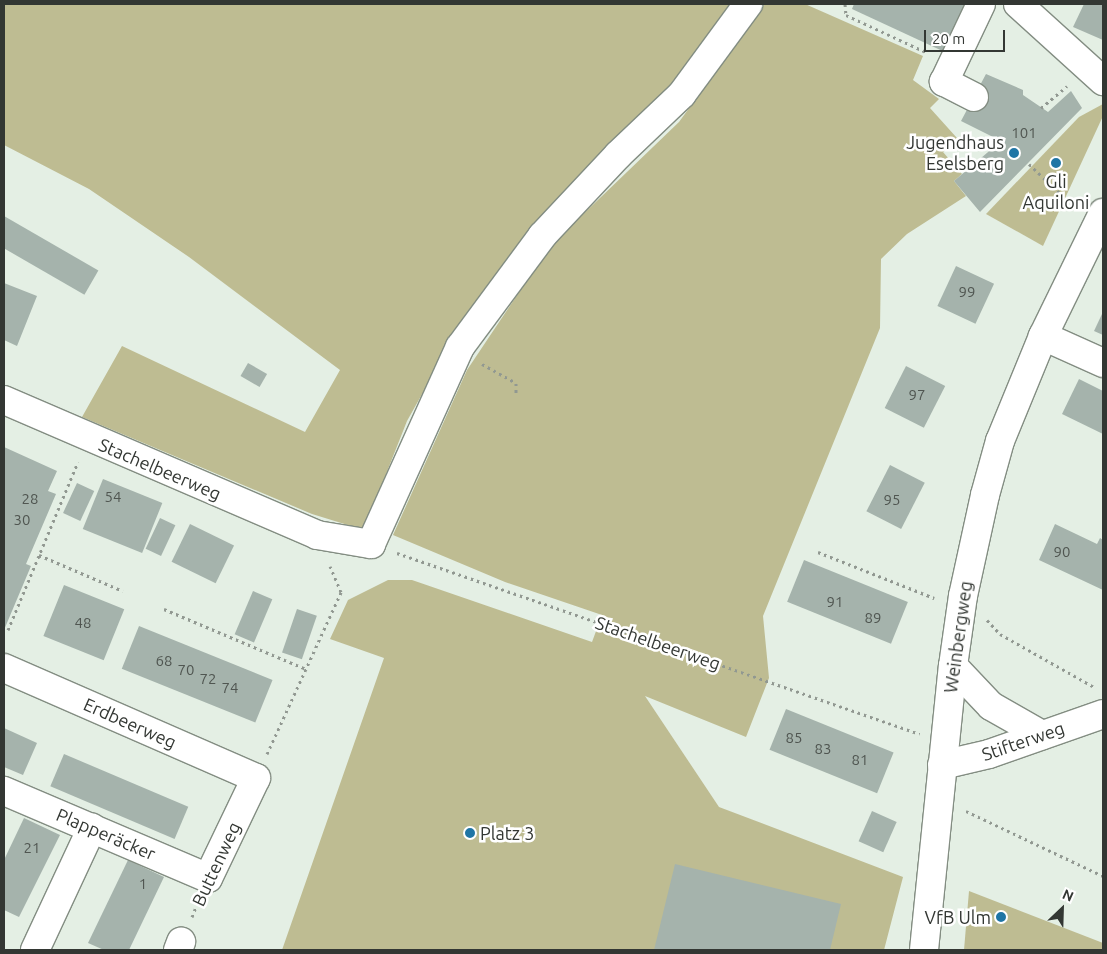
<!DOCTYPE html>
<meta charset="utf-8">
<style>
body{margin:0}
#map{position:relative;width:1107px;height:954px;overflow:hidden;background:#e4efe4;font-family:Ubuntu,sans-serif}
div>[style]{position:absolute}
.green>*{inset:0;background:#bebc92}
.building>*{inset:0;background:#a5b3ac;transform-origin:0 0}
.path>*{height:3px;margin-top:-1.5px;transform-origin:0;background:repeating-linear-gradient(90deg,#919891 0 2.5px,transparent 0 6.5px)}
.roads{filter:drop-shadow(1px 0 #838d82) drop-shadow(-1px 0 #838d82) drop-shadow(0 1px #838d82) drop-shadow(0 -1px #838d82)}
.minor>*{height:28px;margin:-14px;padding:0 14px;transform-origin:14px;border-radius:14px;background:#fff}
.dots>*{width:14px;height:14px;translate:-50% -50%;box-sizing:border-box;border:2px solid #fff;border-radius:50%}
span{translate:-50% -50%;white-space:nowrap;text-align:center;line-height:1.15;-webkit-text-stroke:5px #fff;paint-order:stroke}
.number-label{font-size:15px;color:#505651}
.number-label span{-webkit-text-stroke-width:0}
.poi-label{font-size:18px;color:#333733}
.right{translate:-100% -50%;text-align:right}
.left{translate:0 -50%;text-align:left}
.street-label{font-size:18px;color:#333733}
.frame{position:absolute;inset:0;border:5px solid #333733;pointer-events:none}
.north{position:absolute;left:1037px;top:884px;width:50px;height:50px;-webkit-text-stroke:4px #fff;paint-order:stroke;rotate:24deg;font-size:14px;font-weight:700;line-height:20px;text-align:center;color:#333733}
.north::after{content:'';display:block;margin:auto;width:18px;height:22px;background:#333733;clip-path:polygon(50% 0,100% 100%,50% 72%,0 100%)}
.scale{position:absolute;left:924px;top:30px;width:81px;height:22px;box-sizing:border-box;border:2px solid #333733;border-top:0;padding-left:6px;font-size:15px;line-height:18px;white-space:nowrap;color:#333733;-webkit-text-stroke:4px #fff;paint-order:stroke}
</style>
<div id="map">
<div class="green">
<div style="clip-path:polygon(4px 4px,732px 4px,691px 64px,449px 346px,407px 421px,364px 530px,312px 514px,82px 417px,122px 346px,305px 432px,340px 370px,189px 257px,89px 189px,4px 145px)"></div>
<div style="clip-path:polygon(765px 4px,805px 4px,923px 56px,913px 80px,939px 99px,930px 108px,957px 138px,943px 152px,962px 174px,954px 181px,966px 196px,907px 234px,881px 259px,880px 328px,763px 616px,769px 678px,746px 737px,645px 696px,719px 807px,903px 877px,884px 950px,282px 950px,384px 658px,330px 639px,348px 600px,388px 580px,412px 580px,592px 642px,602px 615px,505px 582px,393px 535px,467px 370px,550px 246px,679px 122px)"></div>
<div style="clip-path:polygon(1103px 104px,1103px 116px,1043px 246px,986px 214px,1079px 117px)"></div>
<div style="clip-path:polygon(969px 891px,1103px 943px,1103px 950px,964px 950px)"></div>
</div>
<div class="building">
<div style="clip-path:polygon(854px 4px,970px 4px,949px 54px,852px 9px)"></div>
<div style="clip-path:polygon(1084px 4px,1103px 4px,1103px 40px,1073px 27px)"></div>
<div style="clip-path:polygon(986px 74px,1023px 90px,1023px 95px,1048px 112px,1071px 91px,1082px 108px,980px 212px,954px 181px,1001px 141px,961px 121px)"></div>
<div style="left:4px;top:216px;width:109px;height:28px;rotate:30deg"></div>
<div style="left:956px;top:266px;width:42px;height:44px;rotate:25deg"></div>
<div style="clip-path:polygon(4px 283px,37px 296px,17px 346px,4px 340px)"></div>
<div style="clip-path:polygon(1102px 314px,1103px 315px,1103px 335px,1094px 331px)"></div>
<div style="left:248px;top:363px;width:22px;height:15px;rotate:30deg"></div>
<div style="left:906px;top:366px;width:44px;height:47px;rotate:27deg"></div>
<div style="clip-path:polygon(1079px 379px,1103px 391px,1103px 434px,1062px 414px)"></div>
<div style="clip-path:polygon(4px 447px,57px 471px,48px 491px,56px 494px,26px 564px,31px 566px,4px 630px)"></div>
<div style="left:890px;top:465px;width:39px;height:52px;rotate:27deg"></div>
<div style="left:103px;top:479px;width:64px;height:54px;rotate:22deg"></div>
<div style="left:77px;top:483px;width:19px;height:33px;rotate:25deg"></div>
<div style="left:160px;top:518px;width:17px;height:34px;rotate:25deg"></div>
<div style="left:190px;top:524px;width:49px;height:42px;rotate:26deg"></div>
<div style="clip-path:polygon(1055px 524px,1097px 544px,1100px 538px,1103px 540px,1103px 590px,1039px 560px)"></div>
<div style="left:804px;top:560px;width:112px;height:45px;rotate:22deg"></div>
<div style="left:64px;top:585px;width:65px;height:55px;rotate:22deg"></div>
<div style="left:253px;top:591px;width:21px;height:47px;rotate:23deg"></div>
<div style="left:297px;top:609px;width:21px;height:46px;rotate:19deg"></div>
<div style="left:139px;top:626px;width:144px;height:46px;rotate:22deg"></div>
<div style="left:786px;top:709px;width:116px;height:44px;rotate:22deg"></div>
<div style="clip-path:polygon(4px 728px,37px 743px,23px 775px,4px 767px)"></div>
<div style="left:64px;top:754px;width:135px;height:35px;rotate:23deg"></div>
<div style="left:872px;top:811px;width:27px;height:33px;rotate:24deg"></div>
<div style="clip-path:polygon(24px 818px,60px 835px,19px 917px,4px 910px,4px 860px)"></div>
<div style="clip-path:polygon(128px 860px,164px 877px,129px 950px,104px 950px,88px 943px)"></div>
<div style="clip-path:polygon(675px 864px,841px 904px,830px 950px,654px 950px)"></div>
</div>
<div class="path">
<div style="left:845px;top:4px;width:11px;rotate:85deg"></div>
<div style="left:846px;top:15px;width:90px;rotate:24.9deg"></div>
<div style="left:1041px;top:108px;width:34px;rotate:-40deg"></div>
<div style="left:1029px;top:164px;width:55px;rotate:43.5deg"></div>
<div style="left:482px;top:364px;width:39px;rotate:29deg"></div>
<div style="left:516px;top:383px;width:11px;rotate:90deg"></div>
<div style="left:818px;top:552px;width:125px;rotate:21.6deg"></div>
<div style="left:397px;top:553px;width:553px;rotate:19.09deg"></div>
<div style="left:39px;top:555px;width:91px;rotate:23.2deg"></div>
<div style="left:164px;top:609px;width:154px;rotate:22.9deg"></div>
<div style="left:987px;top:620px;width:19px;rotate:47deg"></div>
<div style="left:1000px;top:634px;width:110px;rotate:29.4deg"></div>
<div style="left:8px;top:630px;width:182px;rotate:-67.4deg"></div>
<div style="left:267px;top:754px;width:178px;rotate:-65.4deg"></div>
<div style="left:341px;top:592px;width:28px;rotate:-113deg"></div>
<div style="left:966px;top:811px;width:152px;rotate:25.4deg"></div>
<div style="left:192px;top:917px;width:14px;rotate:-69deg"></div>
</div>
<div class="roads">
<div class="minor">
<div style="left:1018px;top:4px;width:115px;rotate:42.2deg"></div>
<div style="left:974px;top:97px;width:34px;rotate:-153deg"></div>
<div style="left:944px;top:82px;width:86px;rotate:-64.6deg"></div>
<div style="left:1043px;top:336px;width:66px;rotate:24.2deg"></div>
<div style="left:4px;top:400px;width:341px;rotate:23.3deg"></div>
<div style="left:317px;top:535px;width:55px;rotate:9.5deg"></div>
<div style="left:371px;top:544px;width:216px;rotate:-65.7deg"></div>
<div style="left:460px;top:347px;width:138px;rotate:-53.5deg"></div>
<div style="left:542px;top:236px;width:111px;rotate:-46.8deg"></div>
<div style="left:618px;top:155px;width:88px;rotate:-43.6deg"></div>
<div style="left:682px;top:94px;width:112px;rotate:-53.7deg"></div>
<div style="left:953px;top:666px;width:55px;rotate:46.5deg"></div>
<div style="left:991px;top:706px;width:59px;rotate:29.6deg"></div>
<div style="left:4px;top:668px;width:275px;rotate:23.6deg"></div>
<div style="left:256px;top:778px;width:111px;rotate:115.6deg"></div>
<div style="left:208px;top:878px;width:222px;rotate:-156.9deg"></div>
<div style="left:942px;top:765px;width:48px;rotate:-13.2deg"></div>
<div style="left:989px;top:754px;width:121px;rotate:-19.3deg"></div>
<div style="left:35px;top:950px;width:135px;rotate:-65deg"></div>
<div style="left:178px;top:950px;width:9px;rotate:-69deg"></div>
<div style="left:924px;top:950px;width:285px;rotate:-84.2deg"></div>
<div style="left:953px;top:666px;width:71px;rotate:-81.9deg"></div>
<div style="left:963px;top:596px;width:103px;rotate:-77.7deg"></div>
<div style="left:985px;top:495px;width:56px;rotate:-74.5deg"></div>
<div style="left:1000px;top:441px;width:113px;rotate:-67.7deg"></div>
<div style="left:1043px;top:336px;width:137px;rotate:-64deg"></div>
</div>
</div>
<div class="dots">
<div style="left:1014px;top:153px;background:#1f75a5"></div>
<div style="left:1056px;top:163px;background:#1f75a5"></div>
<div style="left:470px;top:833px;background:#1f75a5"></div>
<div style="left:1001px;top:917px;background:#1f75a5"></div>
</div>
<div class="number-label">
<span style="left:1024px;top:133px">101</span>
<span style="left:967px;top:292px">99</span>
<span style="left:917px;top:395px">97</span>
<span style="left:113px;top:497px">54</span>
<span style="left:30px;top:499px">28</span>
<span style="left:892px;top:500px">95</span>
<span style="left:22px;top:520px">30</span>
<span style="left:1062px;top:552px">90</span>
<span style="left:835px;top:602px">91</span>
<span style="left:873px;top:618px">89</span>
<span style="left:83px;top:623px">48</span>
<span style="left:164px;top:661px">68</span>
<span style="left:186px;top:670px">70</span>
<span style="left:208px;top:679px">72</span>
<span style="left:230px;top:688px">74</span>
<span style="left:794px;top:738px">85</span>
<span style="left:823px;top:749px">83</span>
<span style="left:860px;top:760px">81</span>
<span style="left:32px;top:848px">21</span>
<span style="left:143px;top:884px">1</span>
</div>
<div class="poi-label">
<span class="right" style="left:1004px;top:153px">Jugendhaus<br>Eselsberg</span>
<span style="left:1056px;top:192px">Gli<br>Aquiloni</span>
<span class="left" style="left:480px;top:833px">Platz 3</span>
<span class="right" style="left:991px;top:917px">VfB Ulm</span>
</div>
<div class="street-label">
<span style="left:160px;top:469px;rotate:23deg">Stachelbeerweg</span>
<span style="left:958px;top:637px;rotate:-82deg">Weinbergweg</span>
<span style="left:658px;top:643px;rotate:19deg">Stachelbeerweg</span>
<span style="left:130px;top:723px;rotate:24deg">Erdbeerweg</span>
<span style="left:1023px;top:741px;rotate:-19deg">Stifterweg</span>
<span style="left:106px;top:834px;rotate:23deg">Plapperäcker</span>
<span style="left:216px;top:864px;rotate:-65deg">Buttenweg</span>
</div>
<div class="frame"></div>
<div class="north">N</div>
<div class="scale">20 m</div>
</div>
